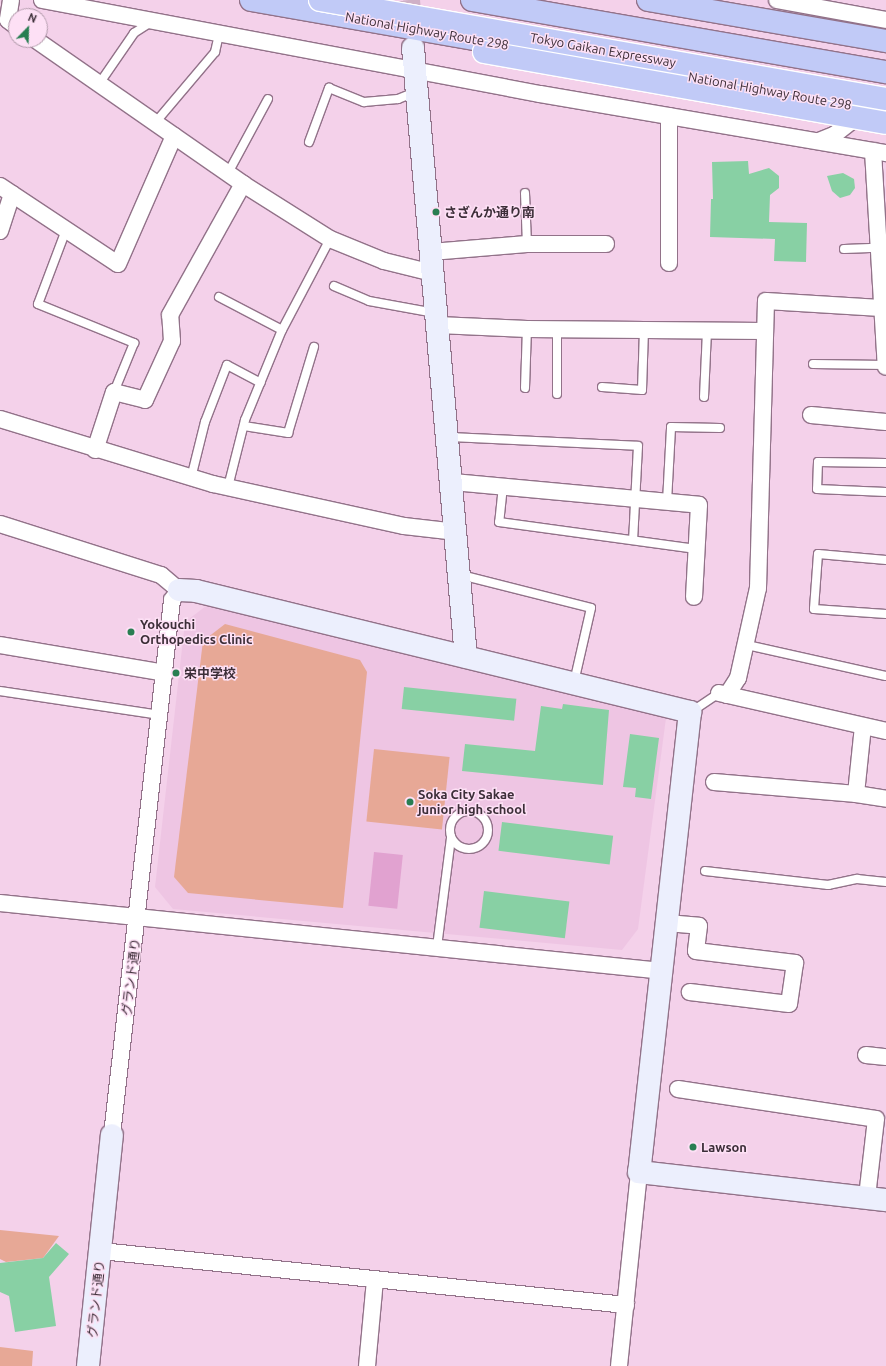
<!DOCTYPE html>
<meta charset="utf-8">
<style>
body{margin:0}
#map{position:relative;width:886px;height:1366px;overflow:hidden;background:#f4d1ea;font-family:Ubuntu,"Noto Sans JP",sans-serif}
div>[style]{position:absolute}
.built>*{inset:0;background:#eec5e3}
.green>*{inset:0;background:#e7a896;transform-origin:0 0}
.water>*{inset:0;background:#e1a2d0;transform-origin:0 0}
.building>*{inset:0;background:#88d0a4;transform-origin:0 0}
.secondary-tunnel>*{height:22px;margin-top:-11px;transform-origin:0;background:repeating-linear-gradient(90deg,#cfb0c6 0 22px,transparent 0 33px)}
.roads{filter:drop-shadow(1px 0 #927289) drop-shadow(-1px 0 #927289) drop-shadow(0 1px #927289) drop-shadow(0 -1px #927289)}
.lane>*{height:8px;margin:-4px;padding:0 4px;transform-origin:4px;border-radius:4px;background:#fff}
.lane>.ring{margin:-4px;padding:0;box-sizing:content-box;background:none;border:8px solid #fff;border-radius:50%}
.street>*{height:16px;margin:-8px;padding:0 8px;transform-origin:8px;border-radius:8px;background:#fff}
.secondary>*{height:22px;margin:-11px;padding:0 11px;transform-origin:11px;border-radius:11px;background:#eceffd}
.highway>*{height:22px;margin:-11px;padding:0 11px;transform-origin:11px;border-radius:11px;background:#c1caf7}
.bridges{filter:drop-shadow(1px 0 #fff) drop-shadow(-1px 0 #fff) drop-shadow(0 1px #fff) drop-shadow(0 -1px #fff)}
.highway-bridge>*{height:22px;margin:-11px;padding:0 11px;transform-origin:11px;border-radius:11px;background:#c1caf7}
.dots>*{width:11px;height:11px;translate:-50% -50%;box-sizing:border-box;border:2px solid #fde0f5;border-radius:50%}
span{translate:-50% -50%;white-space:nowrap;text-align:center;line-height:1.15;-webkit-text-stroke:3px #fde0f5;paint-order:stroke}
.street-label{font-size:13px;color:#3c2e38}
.poi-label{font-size:13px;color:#3c2e38;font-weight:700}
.left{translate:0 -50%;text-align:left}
.north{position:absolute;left:8px;top:8px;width:40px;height:40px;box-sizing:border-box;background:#fde0f5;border:1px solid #b099a9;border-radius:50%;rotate:23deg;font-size:11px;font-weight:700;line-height:16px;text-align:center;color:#3c2e38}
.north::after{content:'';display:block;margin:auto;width:14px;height:18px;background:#287e52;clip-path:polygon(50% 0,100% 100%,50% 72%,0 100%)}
</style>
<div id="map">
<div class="built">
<div style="clip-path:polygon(206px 606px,666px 718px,638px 929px,622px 950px,173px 909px,155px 887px,185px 622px)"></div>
</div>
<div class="green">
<div style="clip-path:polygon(225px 624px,360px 660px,367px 672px,343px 908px,188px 893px,174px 877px,203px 641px)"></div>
<div style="left:374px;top:749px;width:76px;height:73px;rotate:6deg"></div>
<div style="clip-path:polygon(0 1230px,59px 1236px,43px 1258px,6px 1262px,0 1259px)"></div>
<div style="clip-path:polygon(0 1347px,33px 1351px,32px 1366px,0 1366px)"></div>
</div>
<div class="water">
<div style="left:374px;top:852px;width:29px;height:54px;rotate:6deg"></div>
</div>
<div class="building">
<div style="clip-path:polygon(748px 161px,749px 174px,769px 168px,779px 176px,779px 188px,770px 195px,769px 222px,807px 223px,806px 262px,774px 261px,775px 239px,710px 237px,711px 199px,713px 199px,712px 162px)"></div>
<div style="clip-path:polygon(843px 173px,854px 179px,855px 188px,850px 195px,840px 198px,832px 191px,827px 176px)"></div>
<div style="left:404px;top:687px;width:113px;height:22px;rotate:6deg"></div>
<div style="clip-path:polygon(563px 704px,609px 710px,603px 785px,462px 771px,465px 744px,535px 751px,541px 706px,562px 709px)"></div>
<div style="clip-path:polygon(630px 734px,659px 738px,651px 799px,635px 797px,636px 788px,623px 787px)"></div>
<div style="left:502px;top:822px;width:112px;height:29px;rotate:7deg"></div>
<div style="left:484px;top:891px;width:86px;height:37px;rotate:7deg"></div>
<div style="clip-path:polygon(56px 1243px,69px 1254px,49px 1277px,56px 1326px,15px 1332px,9px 1296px,0 1292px,0 1263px,43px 1258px)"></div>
</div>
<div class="secondary-tunnel">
<div style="left:409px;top:0;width:35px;rotate:85deg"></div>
</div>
<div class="roads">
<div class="lane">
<div style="left:99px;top:84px;width:62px;rotate:-55.5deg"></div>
<div style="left:134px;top:33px;width:20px;rotate:-33deg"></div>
<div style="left:155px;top:123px;width:93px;rotate:-49.8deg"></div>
<div style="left:215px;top:52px;width:18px;rotate:-77deg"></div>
<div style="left:309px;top:142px;width:58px;rotate:-69.7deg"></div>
<div style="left:329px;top:88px;width:38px;rotate:22deg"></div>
<div style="left:364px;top:102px;width:34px;rotate:-5deg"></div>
<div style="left:398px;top:99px;width:18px;rotate:-22deg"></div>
<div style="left:228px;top:173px;width:84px;rotate:-61.6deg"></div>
<div style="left:525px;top:193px;width:51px;rotate:87.8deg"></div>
<div style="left:66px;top:230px;width:79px;rotate:110.7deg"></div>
<div style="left:38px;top:304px;width:104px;rotate:22.1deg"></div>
<div style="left:134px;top:343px;width:53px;rotate:112.2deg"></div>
<div style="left:844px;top:249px;width:33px;rotate:-2deg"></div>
<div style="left:334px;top:286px;width:38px;rotate:23deg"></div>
<div style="left:369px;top:301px;width:67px;rotate:10.3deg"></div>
<div style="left:219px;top:297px;width:71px;rotate:27.6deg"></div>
<div style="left:813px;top:364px;width:73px;rotate:0.8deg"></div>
<div style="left:602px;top:387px;width:40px;rotate:4.3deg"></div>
<div style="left:642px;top:390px;width:60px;rotate:-88.1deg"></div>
<div style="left:525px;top:388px;width:59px;rotate:-88.1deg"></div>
<div style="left:557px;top:394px;width:65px;rotate:-90deg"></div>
<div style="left:704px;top:397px;width:66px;rotate:-87.4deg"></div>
<div style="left:244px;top:426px;width:45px;rotate:9deg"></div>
<div style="left:288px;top:433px;width:90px;rotate:-73.2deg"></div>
<div style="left:449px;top:437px;width:189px;rotate:2.7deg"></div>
<div style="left:638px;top:446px;width:94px;rotate:93deg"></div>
<div style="left:886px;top:463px;width:68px;rotate:-179.2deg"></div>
<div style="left:818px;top:462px;width:27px;rotate:92deg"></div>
<div style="left:817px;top:489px;width:69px;rotate:2.5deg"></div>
<div style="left:191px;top:478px;width:58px;rotate:-76deg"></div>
<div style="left:205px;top:422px;width:61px;rotate:-68.9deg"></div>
<div style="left:227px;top:365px;width:38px;rotate:28deg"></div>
<div style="left:503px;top:486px;width:36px;rotate:96deg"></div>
<div style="left:499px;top:522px;width:199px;rotate:7.8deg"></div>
<div style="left:228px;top:487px;width:69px;rotate:-75.8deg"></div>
<div style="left:245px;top:420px;width:97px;rotate:-67.7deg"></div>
<div style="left:282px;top:330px;width:103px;rotate:-62.2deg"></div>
<div style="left:667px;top:502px;width:75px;rotate:-86.9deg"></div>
<div style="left:671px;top:427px;width:49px;rotate:1.2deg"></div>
<div style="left:886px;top:560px;width:68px;rotate:-175deg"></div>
<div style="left:818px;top:554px;width:55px;rotate:94.2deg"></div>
<div style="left:814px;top:609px;width:72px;rotate:4deg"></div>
<div style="left:461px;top:575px;width:134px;rotate:14.2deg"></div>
<div style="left:591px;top:608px;width:76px;rotate:102.9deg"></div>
<div style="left:747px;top:645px;width:142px;rotate:12.6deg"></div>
<div style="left:0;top:691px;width:163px;rotate:8.5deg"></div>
<div style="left:691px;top:712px;width:34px;rotate:-34deg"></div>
<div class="ring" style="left:450px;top:811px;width:30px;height:30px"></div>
<div style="left:705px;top:871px;width:124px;rotate:6.5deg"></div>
<div style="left:828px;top:885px;width:30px;rotate:-12deg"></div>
<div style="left:857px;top:879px;width:29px;rotate:6deg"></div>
<div style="left:437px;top:947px;width:111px;rotate:-82.7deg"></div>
</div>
<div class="street">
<div style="left:11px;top:0;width:20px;rotate:99deg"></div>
<div style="left:8px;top:20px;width:10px;rotate:37deg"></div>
<div style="left:42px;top:0;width:507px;rotate:10.69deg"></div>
<div style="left:540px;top:94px;width:351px;rotate:9.7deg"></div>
<div style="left:777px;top:0;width:111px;rotate:10.4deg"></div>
<div style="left:36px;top:40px;width:252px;rotate:34.8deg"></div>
<div style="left:243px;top:184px;width:103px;rotate:32.3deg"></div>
<div style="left:330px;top:239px;width:58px;rotate:22.2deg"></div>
<div style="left:384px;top:261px;width:50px;rotate:13.8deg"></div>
<div style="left:669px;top:116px;width:147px;rotate:90deg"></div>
<div style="left:819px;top:141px;width:16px;rotate:-22deg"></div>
<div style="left:834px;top:135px;width:34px;rotate:-38deg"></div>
<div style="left:873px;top:151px;width:216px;rotate:86.6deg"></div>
<div style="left:0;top:186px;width:141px;rotate:33.5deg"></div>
<div style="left:118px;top:264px;width:140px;rotate:-66.4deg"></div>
<div style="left:0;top:231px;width:39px;rotate:-72deg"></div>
<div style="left:431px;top:252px;width:96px;rotate:-4.8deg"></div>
<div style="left:527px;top:244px;width:79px"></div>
<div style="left:438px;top:325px;width:89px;rotate:2.6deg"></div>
<div style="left:527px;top:329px;width:237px;rotate:0.5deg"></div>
<div style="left:811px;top:415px;width:75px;rotate:5.3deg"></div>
<div style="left:0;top:419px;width:223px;rotate:17deg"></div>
<div style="left:213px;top:484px;width:196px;rotate:12.4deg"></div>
<div style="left:404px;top:526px;width:53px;rotate:6.5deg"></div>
<div style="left:95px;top:450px;width:61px;rotate:-71.9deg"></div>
<div style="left:114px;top:392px;width:32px;rotate:14deg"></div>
<div style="left:145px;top:400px;width:65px;rotate:-65.4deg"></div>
<div style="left:172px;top:341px;width:26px;rotate:-94deg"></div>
<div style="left:170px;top:315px;width:150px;rotate:-60.9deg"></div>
<div style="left:453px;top:482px;width:247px;rotate:5.3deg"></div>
<div style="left:699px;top:505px;width:92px;rotate:93.1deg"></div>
<div style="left:0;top:524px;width:169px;rotate:17.6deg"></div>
<div style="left:161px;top:575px;width:23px;rotate:40deg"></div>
<div style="left:179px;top:590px;width:12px;rotate:125deg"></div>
<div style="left:172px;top:600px;width:538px;rotate:96.4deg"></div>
<div style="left:0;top:645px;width:168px;rotate:9.6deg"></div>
<div style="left:719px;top:693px;width:171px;rotate:12.8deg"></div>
<div style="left:727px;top:695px;width:20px;rotate:-57deg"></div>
<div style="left:738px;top:678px;width:92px;rotate:-77.5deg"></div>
<div style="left:758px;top:588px;width:287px;rotate:-88.4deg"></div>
<div style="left:766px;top:301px;width:115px;rotate:3.5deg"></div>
<div style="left:863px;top:726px;width:68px;rotate:95.9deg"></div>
<div style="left:856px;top:794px;width:30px;rotate:9deg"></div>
<div style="left:714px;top:782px;width:143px;rotate:4.8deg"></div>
<div style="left:0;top:903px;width:665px;rotate:5.86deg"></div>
<div style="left:667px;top:923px;width:32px;rotate:5deg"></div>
<div style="left:699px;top:926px;width:25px;rotate:97deg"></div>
<div style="left:696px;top:951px;width:100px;rotate:6.9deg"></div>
<div style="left:795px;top:963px;width:41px;rotate:98.3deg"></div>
<div style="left:789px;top:1004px;width:100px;rotate:-173.1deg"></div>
<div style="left:866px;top:1055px;width:20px;rotate:6deg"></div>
<div style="left:678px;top:1089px;width:200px;rotate:8.6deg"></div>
<div style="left:876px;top:1119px;width:79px;rotate:96.6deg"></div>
<div style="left:101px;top:1251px;width:528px;rotate:5.87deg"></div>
<div style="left:367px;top:1366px;width:87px;rotate:-84.7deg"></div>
<div style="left:619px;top:1366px;width:195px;rotate:-84.1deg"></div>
</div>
<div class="secondary">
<div style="left:413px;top:48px;width:611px;rotate:85.03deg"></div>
<div style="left:179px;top:590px;width:17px;rotate:3deg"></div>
<div style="left:196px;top:591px;width:509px;rotate:13.76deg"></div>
<div style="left:690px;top:712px;width:463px;rotate:96.3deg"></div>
<div style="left:639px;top:1172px;width:249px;rotate:6.5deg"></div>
<div style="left:88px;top:1366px;width:232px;rotate:-84.1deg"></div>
</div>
<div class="highway">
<div style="left:251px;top:0;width:645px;rotate:9.92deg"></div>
<div style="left:472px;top:0;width:420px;rotate:9.9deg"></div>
<div style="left:648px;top:0;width:242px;rotate:9.8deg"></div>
</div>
</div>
<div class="bridges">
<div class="highway-bridge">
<div style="left:320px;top:0;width:575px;rotate:9.92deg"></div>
<div style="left:484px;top:52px;width:408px;rotate:10deg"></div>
</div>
</div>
<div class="dots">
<div style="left:436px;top:212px;background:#287e52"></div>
<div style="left:131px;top:632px;background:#287e52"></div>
<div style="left:176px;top:673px;background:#287e52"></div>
<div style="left:410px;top:802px;background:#287e52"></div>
<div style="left:693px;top:1147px;background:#287e52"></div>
</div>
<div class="street-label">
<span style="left:427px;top:31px;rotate:10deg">National Highway Route 298</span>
<span style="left:603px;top:50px;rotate:10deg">Tokyo Gaikan Expressway</span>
<span style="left:770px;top:91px;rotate:10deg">National Highway Route 298</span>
<span style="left:131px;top:977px;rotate:-83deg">グランド通り</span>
<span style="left:96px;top:1299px;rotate:-84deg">グランド通り</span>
</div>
<div class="poi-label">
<span class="left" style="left:444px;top:212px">さざんか通り南</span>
<span class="left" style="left:140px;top:632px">Yokouchi<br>Orthopedics Clinic</span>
<span class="left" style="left:184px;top:673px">栄中学校</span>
<span class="left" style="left:418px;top:802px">Soka City Sakae<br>junior high school</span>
<span class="left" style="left:701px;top:1147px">Lawson</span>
</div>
<div class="north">N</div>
</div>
